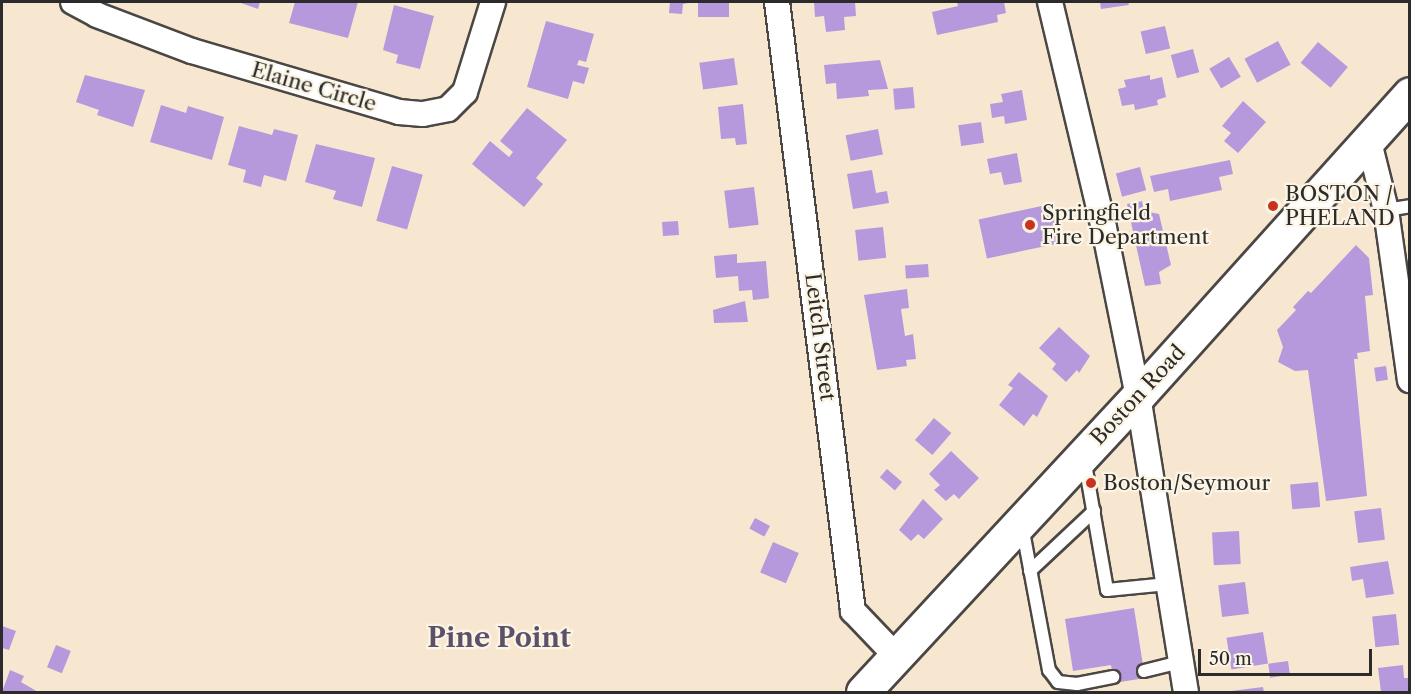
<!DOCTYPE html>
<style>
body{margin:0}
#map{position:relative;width:1411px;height:694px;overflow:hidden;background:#f8e7d0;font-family:"Libre Caslon Text",serif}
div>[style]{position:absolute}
.building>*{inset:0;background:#b698dd;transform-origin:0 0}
.roads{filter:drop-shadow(2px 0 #4a4744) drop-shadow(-2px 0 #4a4744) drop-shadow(0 2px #4a4744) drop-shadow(0 -2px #4a4744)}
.lane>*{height:12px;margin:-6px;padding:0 6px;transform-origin:6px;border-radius:6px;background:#fff}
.street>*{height:24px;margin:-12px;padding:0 12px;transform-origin:12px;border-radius:12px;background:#fff}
.primary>*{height:33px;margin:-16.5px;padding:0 16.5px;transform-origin:16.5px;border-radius:16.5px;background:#fff}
.dots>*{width:16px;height:16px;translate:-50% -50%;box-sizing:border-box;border:3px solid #fcf5e5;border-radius:50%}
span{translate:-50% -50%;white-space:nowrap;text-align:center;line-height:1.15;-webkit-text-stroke:4.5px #fcf5e5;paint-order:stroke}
.street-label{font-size:21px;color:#2b2b2b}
.poi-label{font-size:21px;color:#2b2b2b}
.left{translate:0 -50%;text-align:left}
.district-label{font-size:27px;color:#5c5169;font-weight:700}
.frame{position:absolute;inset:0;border:3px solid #2b2b2b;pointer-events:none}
.scale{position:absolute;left:1198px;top:649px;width:174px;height:27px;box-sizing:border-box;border:3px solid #2b2b2b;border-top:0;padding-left:8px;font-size:18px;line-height:21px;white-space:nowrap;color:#2b2b2b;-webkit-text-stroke:4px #fcf5e5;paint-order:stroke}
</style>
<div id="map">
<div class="building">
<div style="clip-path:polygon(238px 2px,260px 2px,258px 9px)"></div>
<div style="clip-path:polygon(295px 2px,358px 2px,348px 38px,289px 23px)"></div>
<div style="clip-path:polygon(670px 2px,693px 2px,683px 4px,682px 14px,669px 13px)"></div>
<div style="left:698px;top:2px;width:31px;height:15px"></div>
<div style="clip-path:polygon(814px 2px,855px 2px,856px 16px,844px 17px,845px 30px,826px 32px,824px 16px,815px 17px)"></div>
<div style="clip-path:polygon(957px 2px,1004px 2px,1006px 13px,997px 15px,998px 22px,937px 35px,932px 12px,958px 6px)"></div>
<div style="clip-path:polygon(1100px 2px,1128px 2px,1129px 5px,1101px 9px)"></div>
<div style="clip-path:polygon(394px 5px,434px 16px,420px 69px,396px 63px,398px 55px,383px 50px)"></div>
<div style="clip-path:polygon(546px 21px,594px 34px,586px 62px,579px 60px,577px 65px,589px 68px,584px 84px,573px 81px,568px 99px,527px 87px)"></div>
<div style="left:1165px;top:26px;width:23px;height:25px;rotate:77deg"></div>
<div style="left:1278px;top:41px;width:27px;height:38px;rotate:62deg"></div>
<div style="left:1318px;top:42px;width:39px;height:27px;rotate:40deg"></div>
<div style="left:1193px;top:49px;width:24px;height:23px;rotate:75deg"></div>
<div style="left:1229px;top:57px;width:23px;height:23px;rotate:59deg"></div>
<div style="left:734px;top:58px;width:27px;height:35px;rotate:82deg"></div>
<div style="clip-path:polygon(880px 60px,888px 89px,868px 90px,869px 96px,837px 99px,836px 83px,826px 84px,824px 65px)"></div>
<div style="clip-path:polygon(85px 75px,145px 90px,133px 127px,97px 115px,99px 110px,76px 102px)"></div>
<div style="clip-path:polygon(1150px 75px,1150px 80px,1162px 77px,1166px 97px,1157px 100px,1158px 105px,1135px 110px,1134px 104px,1122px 106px,1118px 89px,1126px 87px,1124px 80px)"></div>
<div style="left:913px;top:87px;width:21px;height:20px;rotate:85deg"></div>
<div style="clip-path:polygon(1022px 90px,1027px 120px,1005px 124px,1004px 116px,992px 118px,990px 104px,1003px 102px,1001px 94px)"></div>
<div style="clip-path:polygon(1243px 101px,1266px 122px,1238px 153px,1224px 141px,1231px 133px,1222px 126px)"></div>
<div style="clip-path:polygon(743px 104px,747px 144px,736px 145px,735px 138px,721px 139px,718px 107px)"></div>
<div style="clip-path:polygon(161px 105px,186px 113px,188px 106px,224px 117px,212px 160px,150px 142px)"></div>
<div style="clip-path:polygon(527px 108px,567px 140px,536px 178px,543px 184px,524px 207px,472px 164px,490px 141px,509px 157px,513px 152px,500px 141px)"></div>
<div style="left:981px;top:122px;width:21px;height:23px;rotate:82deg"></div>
<div style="clip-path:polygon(239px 126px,272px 135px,274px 129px,298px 135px,286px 181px,264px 175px,261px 187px,243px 182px,246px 170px,228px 165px)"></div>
<div style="left:878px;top:129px;width:26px;height:33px;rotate:79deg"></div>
<div style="clip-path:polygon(316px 144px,375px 158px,362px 207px,333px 199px,336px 191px,305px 182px)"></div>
<div style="clip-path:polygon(1017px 153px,1022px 182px,1004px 185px,1001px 172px,990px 174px,987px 159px)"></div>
<div style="clip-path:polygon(1230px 160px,1233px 174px,1219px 177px,1222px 190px,1170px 201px,1168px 189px,1154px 192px,1150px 176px)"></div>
<div style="left:392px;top:166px;width:32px;height:57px;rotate:16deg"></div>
<div style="left:1140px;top:167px;width:24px;height:25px;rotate:75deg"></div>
<div style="clip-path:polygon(872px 170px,876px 193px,887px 191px,889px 203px,853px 209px,847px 174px)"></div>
<div style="left:754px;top:187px;width:38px;height:30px;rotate:83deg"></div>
<div style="clip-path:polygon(1142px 201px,1144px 211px,1159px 214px,1171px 265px,1159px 272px,1161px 284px,1145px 286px,1127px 204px)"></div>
<div style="left:1051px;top:204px;width:40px;height:74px;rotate:78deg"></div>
<div style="left:678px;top:221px;width:14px;height:16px;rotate:86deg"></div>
<div style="left:883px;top:227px;width:31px;height:28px;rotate:84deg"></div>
<div style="clip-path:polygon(1356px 245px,1369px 258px,1373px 295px,1365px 296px,1370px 351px,1357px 353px,1358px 359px,1354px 359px,1367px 496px,1326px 501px,1308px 370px,1295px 371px,1278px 362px,1283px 347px,1277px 330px,1296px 310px,1293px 307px,1308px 291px,1311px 293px)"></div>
<div style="clip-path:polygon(737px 254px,737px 263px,766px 261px,769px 298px,753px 300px,752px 290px,739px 291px,738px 276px,716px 278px,714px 256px)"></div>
<div style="left:928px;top:264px;width:13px;height:23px;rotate:86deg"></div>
<div style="clip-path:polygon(907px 289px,909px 308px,901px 309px,905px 336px,913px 334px,916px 359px,906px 360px,907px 366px,877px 370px,864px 295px)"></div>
<div style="clip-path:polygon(745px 301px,748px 322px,714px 323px,713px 310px)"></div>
<div style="clip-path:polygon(1059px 327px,1090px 356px,1079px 373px,1077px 370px,1066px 382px,1052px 369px,1056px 364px,1039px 348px)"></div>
<div style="left:1386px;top:366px;width:14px;height:12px;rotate:82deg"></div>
<div style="clip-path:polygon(1019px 372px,1048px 396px,1037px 417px,1033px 414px,1024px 426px,999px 405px,1013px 388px,1008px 385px)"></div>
<div style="left:934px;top:418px;width:23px;height:29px;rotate:41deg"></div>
<div style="clip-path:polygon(951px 451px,979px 478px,959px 499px,954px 494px,946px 501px,934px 490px,940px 485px,929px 474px)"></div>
<div style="left:887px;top:469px;width:20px;height:11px;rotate:41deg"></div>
<div style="left:1318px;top:482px;width:25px;height:28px;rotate:85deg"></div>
<div style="clip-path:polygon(923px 499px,943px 519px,924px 539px,918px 534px,911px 541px,899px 530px)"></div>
<div style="left:1381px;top:508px;width:32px;height:27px;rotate:83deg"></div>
<div style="left:755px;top:518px;width:17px;height:12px;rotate:28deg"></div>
<div style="left:1239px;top:531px;width:33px;height:27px;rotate:87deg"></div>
<div style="left:773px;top:542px;width:28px;height:33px;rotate:23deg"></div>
<div style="clip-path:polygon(1388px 561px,1394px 594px,1366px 598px,1363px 579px,1352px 581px,1350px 567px)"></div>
<div style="left:1245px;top:582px;width:32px;height:27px;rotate:83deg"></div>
<div style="clip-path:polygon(1134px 608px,1145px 678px,1114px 683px,1111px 665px,1073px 671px,1065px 619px)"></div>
<div style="left:1396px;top:614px;width:31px;height:24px;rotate:84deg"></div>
<div style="clip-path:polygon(2px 626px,16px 631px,9px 650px,2px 648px)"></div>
<div style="left:1263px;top:632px;width:32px;height:37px;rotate:81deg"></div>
<div style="left:56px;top:645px;width:16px;height:24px;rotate:22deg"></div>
<div style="left:1288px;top:661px;width:14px;height:20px;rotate:82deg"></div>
<div style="clip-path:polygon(1403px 665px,1404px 678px,1410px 678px,1408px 692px,1381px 692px,1378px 668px)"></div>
<div style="clip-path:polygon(10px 670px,24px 676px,21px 682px,38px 692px,2px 692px)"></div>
<div style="clip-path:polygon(1263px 687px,1264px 692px,1231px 692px,1231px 691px)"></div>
</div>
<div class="roads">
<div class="lane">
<div style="left:1386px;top:210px;width:24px;rotate:-9deg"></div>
<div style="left:1084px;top:458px;width:134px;rotate:80.1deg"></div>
<div style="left:1107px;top:590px;width:61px;rotate:-5.6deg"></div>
<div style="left:1022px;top:526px;width:147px;rotate:79.4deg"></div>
<div style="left:1049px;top:670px;width:15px;rotate:53deg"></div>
<div style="left:1058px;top:682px;width:19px;rotate:6deg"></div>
<div style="left:1077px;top:684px;width:37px;rotate:-11deg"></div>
<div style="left:1030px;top:571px;width:88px;rotate:-43.2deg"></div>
<div style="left:1144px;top:671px;width:38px;rotate:-14deg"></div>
</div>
<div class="street">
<div style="left:73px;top:2px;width:27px;rotate:28deg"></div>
<div style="left:97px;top:15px;width:102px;rotate:20.8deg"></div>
<div style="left:192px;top:51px;width:216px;rotate:16.4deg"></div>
<div style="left:399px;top:112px;width:24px;rotate:5deg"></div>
<div style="left:423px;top:114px;width:25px;rotate:-11deg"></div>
<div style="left:448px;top:109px;width:24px;rotate:-45deg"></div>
<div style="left:465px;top:92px;width:94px;rotate:-72.7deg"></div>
<div style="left:777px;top:2px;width:614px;rotate:82.89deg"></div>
<div style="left:853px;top:611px;width:62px;rotate:46.3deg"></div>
<div style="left:1050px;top:2px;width:232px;rotate:76.6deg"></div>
<div style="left:1104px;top:228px;width:171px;rotate:78.6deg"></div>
<div style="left:1138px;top:396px;width:300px;rotate:80.8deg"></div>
<div style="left:1369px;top:142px;width:70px;rotate:76deg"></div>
<div style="left:1386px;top:210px;width:172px;rotate:82deg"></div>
</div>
<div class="primary">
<div style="left:863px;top:692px;width:404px;rotate:-47.1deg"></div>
<div style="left:1138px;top:396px;width:406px;rotate:-48deg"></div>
</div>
</div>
<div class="dots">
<div style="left:1273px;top:206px;background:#c8321e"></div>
<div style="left:1030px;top:225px;background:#c8321e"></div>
<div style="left:1091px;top:483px;background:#c8321e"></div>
</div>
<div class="street-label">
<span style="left:314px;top:87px;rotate:16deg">Elaine Circle</span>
<span style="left:820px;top:337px;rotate:83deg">Leitch Street</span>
<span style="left:1138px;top:395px;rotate:-47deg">Boston Road</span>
</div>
<div class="poi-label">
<span class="left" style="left:1285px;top:206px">BOSTON /<br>PHELAND</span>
<span class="left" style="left:1042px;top:225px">Springfield<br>Fire Department</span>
<span class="left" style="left:1103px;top:483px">Boston/Seymour</span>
</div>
<div class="district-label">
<span style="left:499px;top:638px">Pine Point</span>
</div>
<div class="frame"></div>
<div class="scale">50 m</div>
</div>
